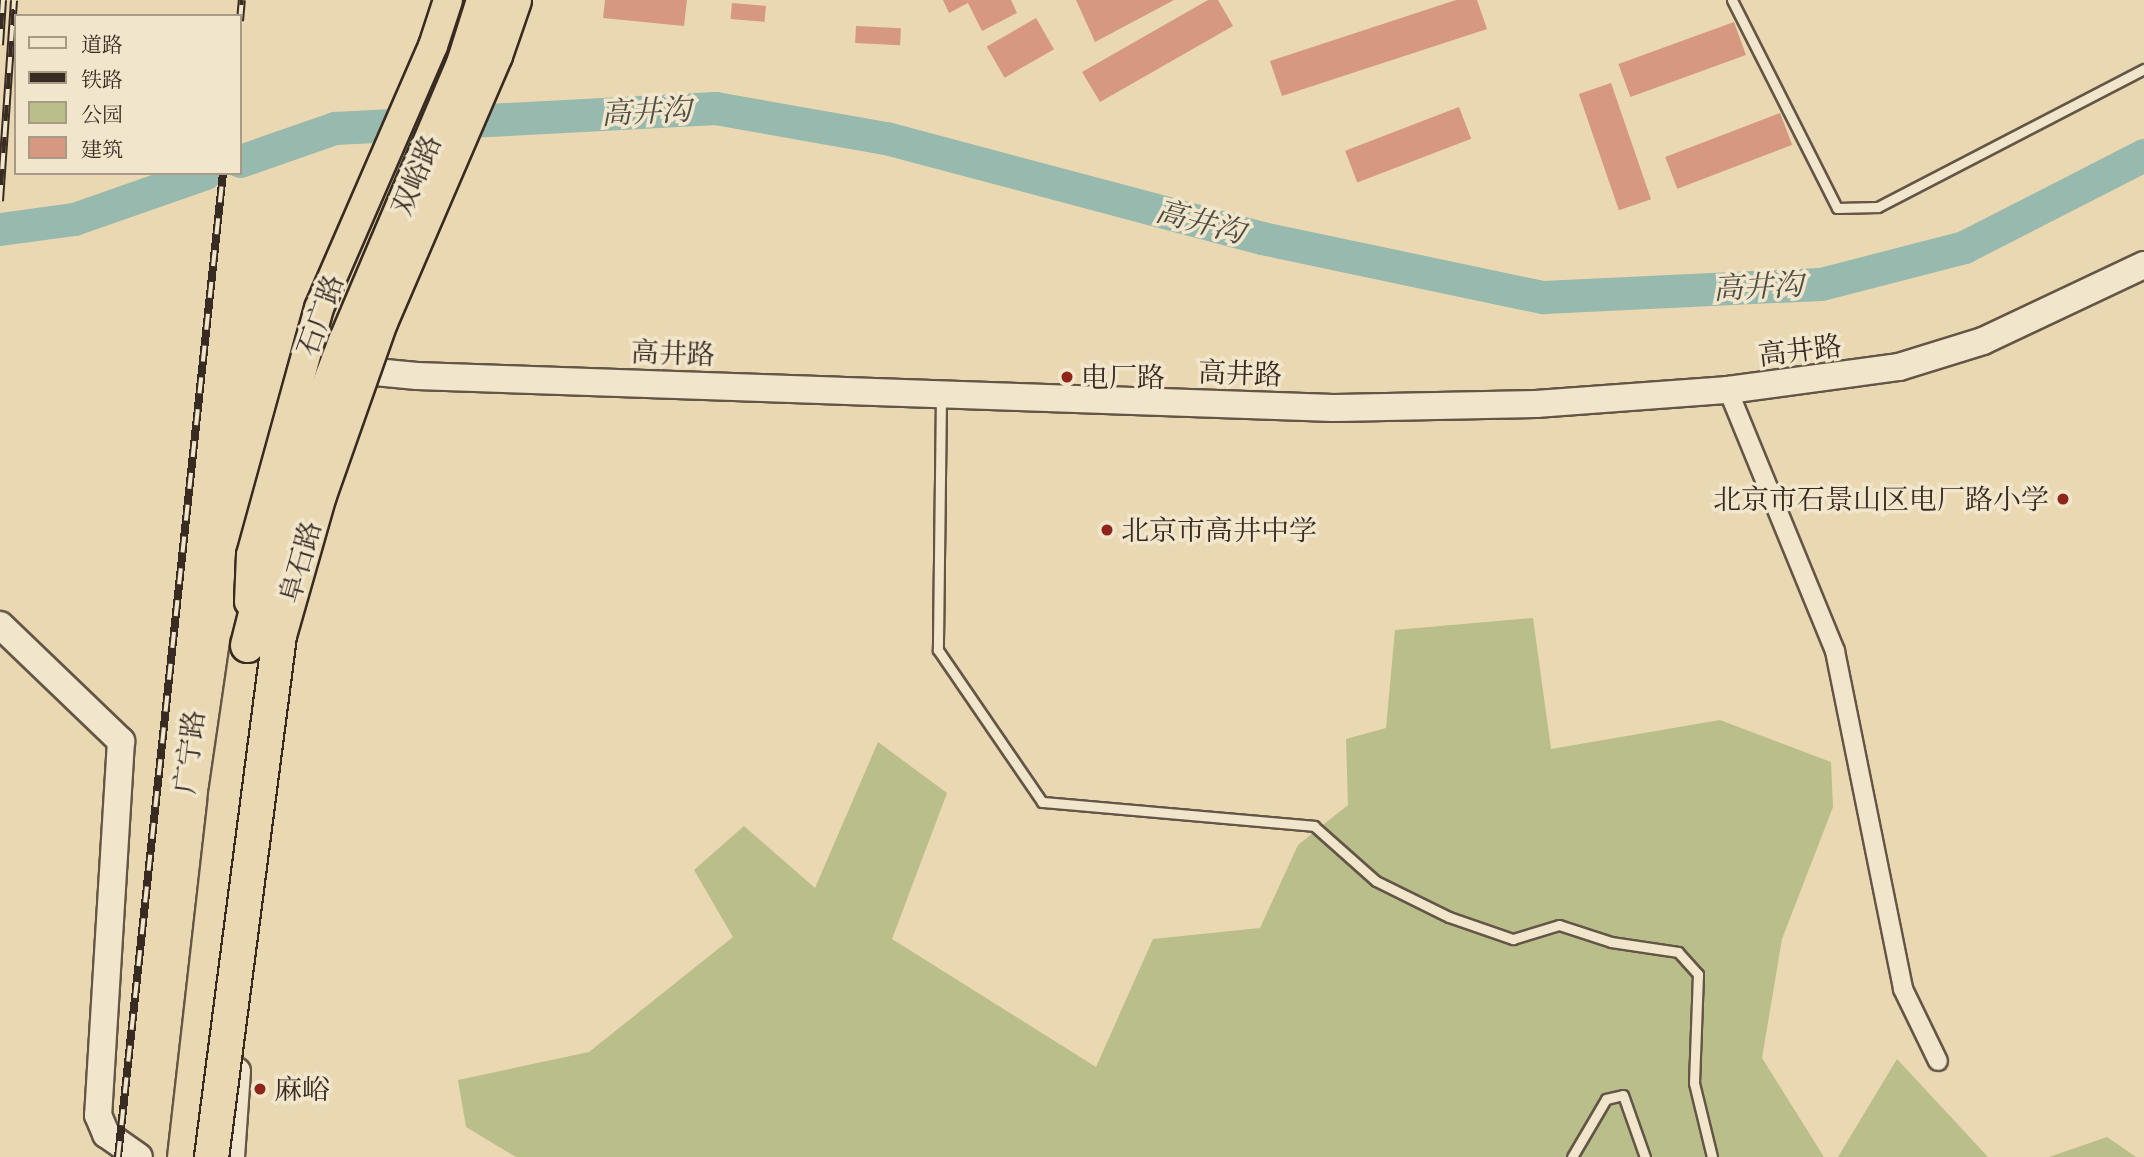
<!DOCTYPE html>
<meta charset="utf-8">
<style>
body{margin:0}
#map{position:relative;width:2144px;height:1157px;overflow:hidden;background:#e9d8b1;font-family:"EB Garamond","Noto Serif SC",serif}
div>[style]{position:absolute}
.green>*{inset:0;background:#b9be8a}
.river>*{height:33px;margin:-16.5px;padding:0 16.5px;transform-origin:16.5px;border-radius:16.5px;background:#97b9ae}
.building>*{inset:0;background:#d79880;transform-origin:0 0}
.roads{filter:drop-shadow(2px 0 #645646) drop-shadow(-2px 0 #645646) drop-shadow(0 2px #645646) drop-shadow(0 -2px #645646)}
.lane>*{height:9px;margin:-4.5px;padding:0 4.5px;transform-origin:4.5px;border-radius:4.5px;background:#f1e6cc}
.street>*{height:18px;margin:-9px;padding:0 9px;transform-origin:9px;border-radius:9px;background:#f1e6cc}
.secondary>*{height:26px;margin:-13px;padding:0 13px;transform-origin:13px;border-radius:13px;background:#f1e6cc}
.highway>*{height:33px;margin:-16.5px;padding:0 16.5px;transform-origin:16.5px;border-radius:16.5px;background:#e9d8b1}
.rail>*{height:8px;margin-top:-4px;transform-origin:0;background:repeating-linear-gradient(90deg,#f1e6cc 0 16px,#372b22 0 32px);box-sizing:border-box;border-block:2px solid #372b22}
.bridges{filter:drop-shadow(2px 0 #372b22) drop-shadow(-2px 0 #372b22) drop-shadow(0 2px #372b22) drop-shadow(0 -2px #372b22)}
.primary-bridge>*{height:28px;margin:-14px;padding:0 14px;transform-origin:14px;border-radius:14px;background:#e9d8b1}
.highway-bridge>*{height:33px;margin:-16.5px;padding:0 16.5px;transform-origin:16.5px;border-radius:16.5px;background:#e9d8b1}
.dots>*{width:19px;height:19px;translate:-50% -50%;box-sizing:border-box;border:4px solid #f1e6cc;border-radius:50%}
span{translate:-50% -50%;white-space:nowrap;text-align:center;line-height:1.15;-webkit-text-stroke:7px #f1e6cc;paint-order:stroke}
.street-label{font-size:28px;color:#372b22}
.poi-label{font-size:28px;color:#372b22}
.left{translate:0 -50%;text-align:left}
.right{translate:-100% -50%;text-align:right}
.water-label{font-size:30px;color:#4f4e45;font-style:italic}
.legend{position:absolute;left:14px;top:14px;width:228px;height:161px;box-sizing:border-box;background:#f1e6cc;border:2px solid #a79b88;margin:0;padding:9px 12px;list-style:none;font-size:21px;color:#372b22}
.legend li{display:flex;align-items:center;gap:14px;height:35px}
.legend b{width:35px;border:2px solid #a79b88}
</style>
<div id="map">
<div class="green">
<div style="clip-path:polygon(1533px 618px,1551px 749px,1720px 720px,1831px 762px,1833px 807px,1782px 939px,1762px 1058px,1824px 1157px,516px 1157px,466px 1127px,458px 1080px,589px 1052px,733px 937px,694px 870px,744px 826px,815px 888px,878px 742px,947px 793px,892px 939px,1096px 1067px,1153px 939px,1260px 928px,1298px 845px,1348px 805px,1346px 739px,1386px 728px,1395px 630px)"></div>
<div style="clip-path:polygon(1897px 1059px,1988px 1157px,1838px 1157px)"></div>
<div style="clip-path:polygon(2107px 1137px,2136px 1157px,2049px 1157px)"></div>
</div>
<div class="river">
<div style="left:240px;top:161px;width:101px;rotate:-19.2deg"></div>
<div style="left:335px;top:128px;width:381px;rotate:-3deg"></div>
<div style="left:715px;top:108px;width:174px;rotate:10deg"></div>
<div style="left:886px;top:138px;width:389px;rotate:14.9deg"></div>
<div style="left:1262px;top:238px;width:287px;rotate:11.9deg"></div>
<div style="left:1543px;top:297px;width:278px;rotate:-2.7deg"></div>
<div style="left:1821px;top:284px;width:148px;rotate:-14.5deg"></div>
<div style="left:1964px;top:247px;width:202px;rotate:-27.1deg"></div>
<div style="left:0;top:229px;width:75px;rotate:-7.7deg"></div>
<div style="left:74px;top:219px;width:139px;rotate:-19.3deg"></div>
</div>
<div class="building">
<div style="clip-path:polygon(605px 0,687px 0,684px 26px,603px 18px)"></div>
<div style="clip-path:polygon(943px 0,1011px 0,1017px 13px,982px 31px,968px 3px,949px 13px)"></div>
<div style="clip-path:polygon(1076px 0,1174px 0,1095px 42px)"></div>
<div style="clip-path:polygon(1208px 0,1218px 0,1233px 26px,1100px 102px,1082px 72px)"></div>
<div style="clip-path:polygon(1456px 0,1477px 0,1487px 29px,1282px 96px,1270px 61px)"></div>
<div style="left:732px;top:3px;width:34px;height:16px;rotate:5deg"></div>
<div style="left:1036px;top:18px;width:36px;height:57px;rotate:60deg"></div>
<div style="left:1734px;top:22px;width:35px;height:123px;rotate:70deg"></div>
<div style="left:856px;top:26px;width:45px;height:17px;rotate:3deg"></div>
<div style="left:1611px;top:83px;width:123px;height:34px;rotate:71deg"></div>
<div style="left:1459px;top:107px;width:34px;height:122px;rotate:69deg"></div>
<div style="left:1780px;top:113px;width:34px;height:123px;rotate:69deg"></div>
</div>
<div class="roads">
<div class="lane">
<div style="left:1732px;top:0;width:233px;rotate:63.2deg"></div>
<div style="left:1837px;top:208px;width:41px;rotate:-1.4deg"></div>
<div style="left:1878px;top:207px;width:300px;rotate:-27.4deg"></div>
<div style="left:941px;top:396px;width:254px;rotate:90.7deg"></div>
<div style="left:938px;top:650px;width:184px;rotate:55.6deg"></div>
<div style="left:1042px;top:802px;width:273px;rotate:5deg"></div>
<div style="left:1314px;top:826px;width:83px;rotate:41.6deg"></div>
<div style="left:1376px;top:881px;width:81px;rotate:26.3deg"></div>
<div style="left:1449px;top:917px;width:68px;rotate:19deg"></div>
<div style="left:1513px;top:939px;width:48px;rotate:-16.9deg"></div>
<div style="left:1559px;top:925px;width:55px;rotate:18.1deg"></div>
<div style="left:1611px;top:942px;width:68px;rotate:8.5deg"></div>
<div style="left:1678px;top:952px;width:30px;rotate:48deg"></div>
<div style="left:1698px;top:974px;width:109px;rotate:92.1deg"></div>
<div style="left:1694px;top:1083px;width:76px;rotate:76.3deg"></div>
<div style="left:1572px;top:1157px;width:67px;rotate:-59.6deg"></div>
<div style="left:1606px;top:1099px;width:17px;rotate:-13deg"></div>
<div style="left:1623px;top:1095px;width:66px;rotate:70.5deg"></div>
</div>
<div class="street">
<div style="left:1728px;top:390px;width:282px;rotate:67.7deg"></div>
<div style="left:1835px;top:651px;width:345px;rotate:78.6deg"></div>
<div style="left:1903px;top:989px;width:80px;rotate:64.1deg"></div>
</div>
<div class="secondary">
<div style="left:344px;top:369px;width:73px;rotate:5.5deg"></div>
<div style="left:417px;top:376px;width:917px;rotate:2deg"></div>
<div style="left:1333px;top:408px;width:203px;rotate:-1.1deg"></div>
<div style="left:1536px;top:404px;width:193px;rotate:-4.2deg"></div>
<div style="left:1728px;top:390px;width:173px;rotate:-7.7deg"></div>
<div style="left:1899px;top:367px;width:88px;rotate:-17.2deg"></div>
<div style="left:1983px;top:341px;width:178px;rotate:-25.3deg"></div>
<div style="left:0;top:625px;width:168px;rotate:43.8deg"></div>
<div style="left:121px;top:741px;width:375px;rotate:93.5deg"></div>
<div style="left:98px;top:1115px;width:21px;rotate:67deg"></div>
<div style="left:106px;top:1134px;width:40px;rotate:34.9deg"></div>
<div style="left:231px;top:1157px;width:86px;rotate:-86deg"></div>
</div>
<div class="highway">
<div style="left:184px;top:1157px;width:364px;rotate:-83.5deg"></div>
<div style="left:225px;top:795px;width:152px;rotate:-81.7deg"></div>
</div>
</div>
<div class="rail">
<div style="left:240px;top:21px;width:21px;rotate:-85deg"></div>
<div style="left:0;top:45px;width:45px;rotate:-86.2deg"></div>
<div style="left:0;top:201px;width:201px;rotate:-86deg"></div>
<div style="left:118px;top:1157px;width:990px;rotate:-83.91deg"></div>
</div>
<div class="bridges">
<div class="primary-bridge">
<div style="left:249px;top:602px;width:47px;rotate:-87.6deg"></div>
<div style="left:251px;top:555px;width:256px;rotate:-74.6deg"></div>
<div style="left:319px;top:308px;width:286px;rotate:-66.5deg"></div>
<div style="left:433px;top:46px;width:48px;rotate:-71.9deg"></div>
</div>
<div class="highway-bridge">
<div style="left:247px;top:645px;width:139px;rotate:-75.9deg"></div>
<div style="left:281px;top:510px;width:181px;rotate:-69.3deg"></div>
<div style="left:345px;top:341px;width:302px;rotate:-67deg"></div>
<div style="left:463px;top:63px;width:66px;rotate:-72.4deg"></div>
<div style="left:211px;top:1157px;width:526px;rotate:-82.58deg"></div>
<div style="left:279px;top:635px;width:146px;rotate:-74.1deg"></div>
<div style="left:319px;top:495px;width:183px;rotate:-70.6deg"></div>
<div style="left:380px;top:322px;width:291px;rotate:-66.7deg"></div>
<div style="left:495px;top:55px;width:58px;rotate:-70.9deg"></div>
</div>
</div>
<div class="dots">
<div style="left:1067px;top:377px;background:#8f2418"></div>
<div style="left:2063px;top:499px;background:#8f2418"></div>
<div style="left:1107px;top:530px;background:#8f2418"></div>
<div style="left:260px;top:1089px;background:#8f2418"></div>
</div>
<div class="street-label">
<span style="left:416px;top:175px;rotate:-67deg">双峪路</span>
<span style="left:320px;top:315px;rotate:-70deg">石广路</span>
<span style="left:1800px;top:350px;rotate:-7deg">高井路</span>
<span style="left:673px;top:353px;rotate:2deg">高井路</span>
<span style="left:1240px;top:373px;rotate:2deg">高井路</span>
<span style="left:300px;top:562px;rotate:-74deg">阜石路</span>
<span style="left:189px;top:752px;rotate:-83deg">广宁路</span>
</div>
<div class="poi-label">
<span class="left" style="left:1081px;top:377px">电厂路</span>
<span class="right" style="left:2049px;top:499px">北京市石景山区电厂路小学</span>
<span class="left" style="left:1121px;top:530px">北京市高井中学</span>
<span class="left" style="left:274px;top:1089px">麻峪</span>
</div>
<div class="water-label">
<span style="left:646px;top:112px;rotate:-3deg">高井沟</span>
<span style="left:1200px;top:222px;rotate:15deg">高井沟</span>
<span style="left:1758px;top:287px;rotate:-3deg">高井沟</span>
</div>
<ul class="legend">
<li><b style="height:9px;background:#f1e6cc"></b>道路</li>
<li><b style="height:9px;background:#372b22"></b>铁路</li>
<li><b style="height:19px;background:#b9be8a"></b>公园</li>
<li><b style="height:19px;background:#d79880"></b>建筑</li>
</ul>
</div>
